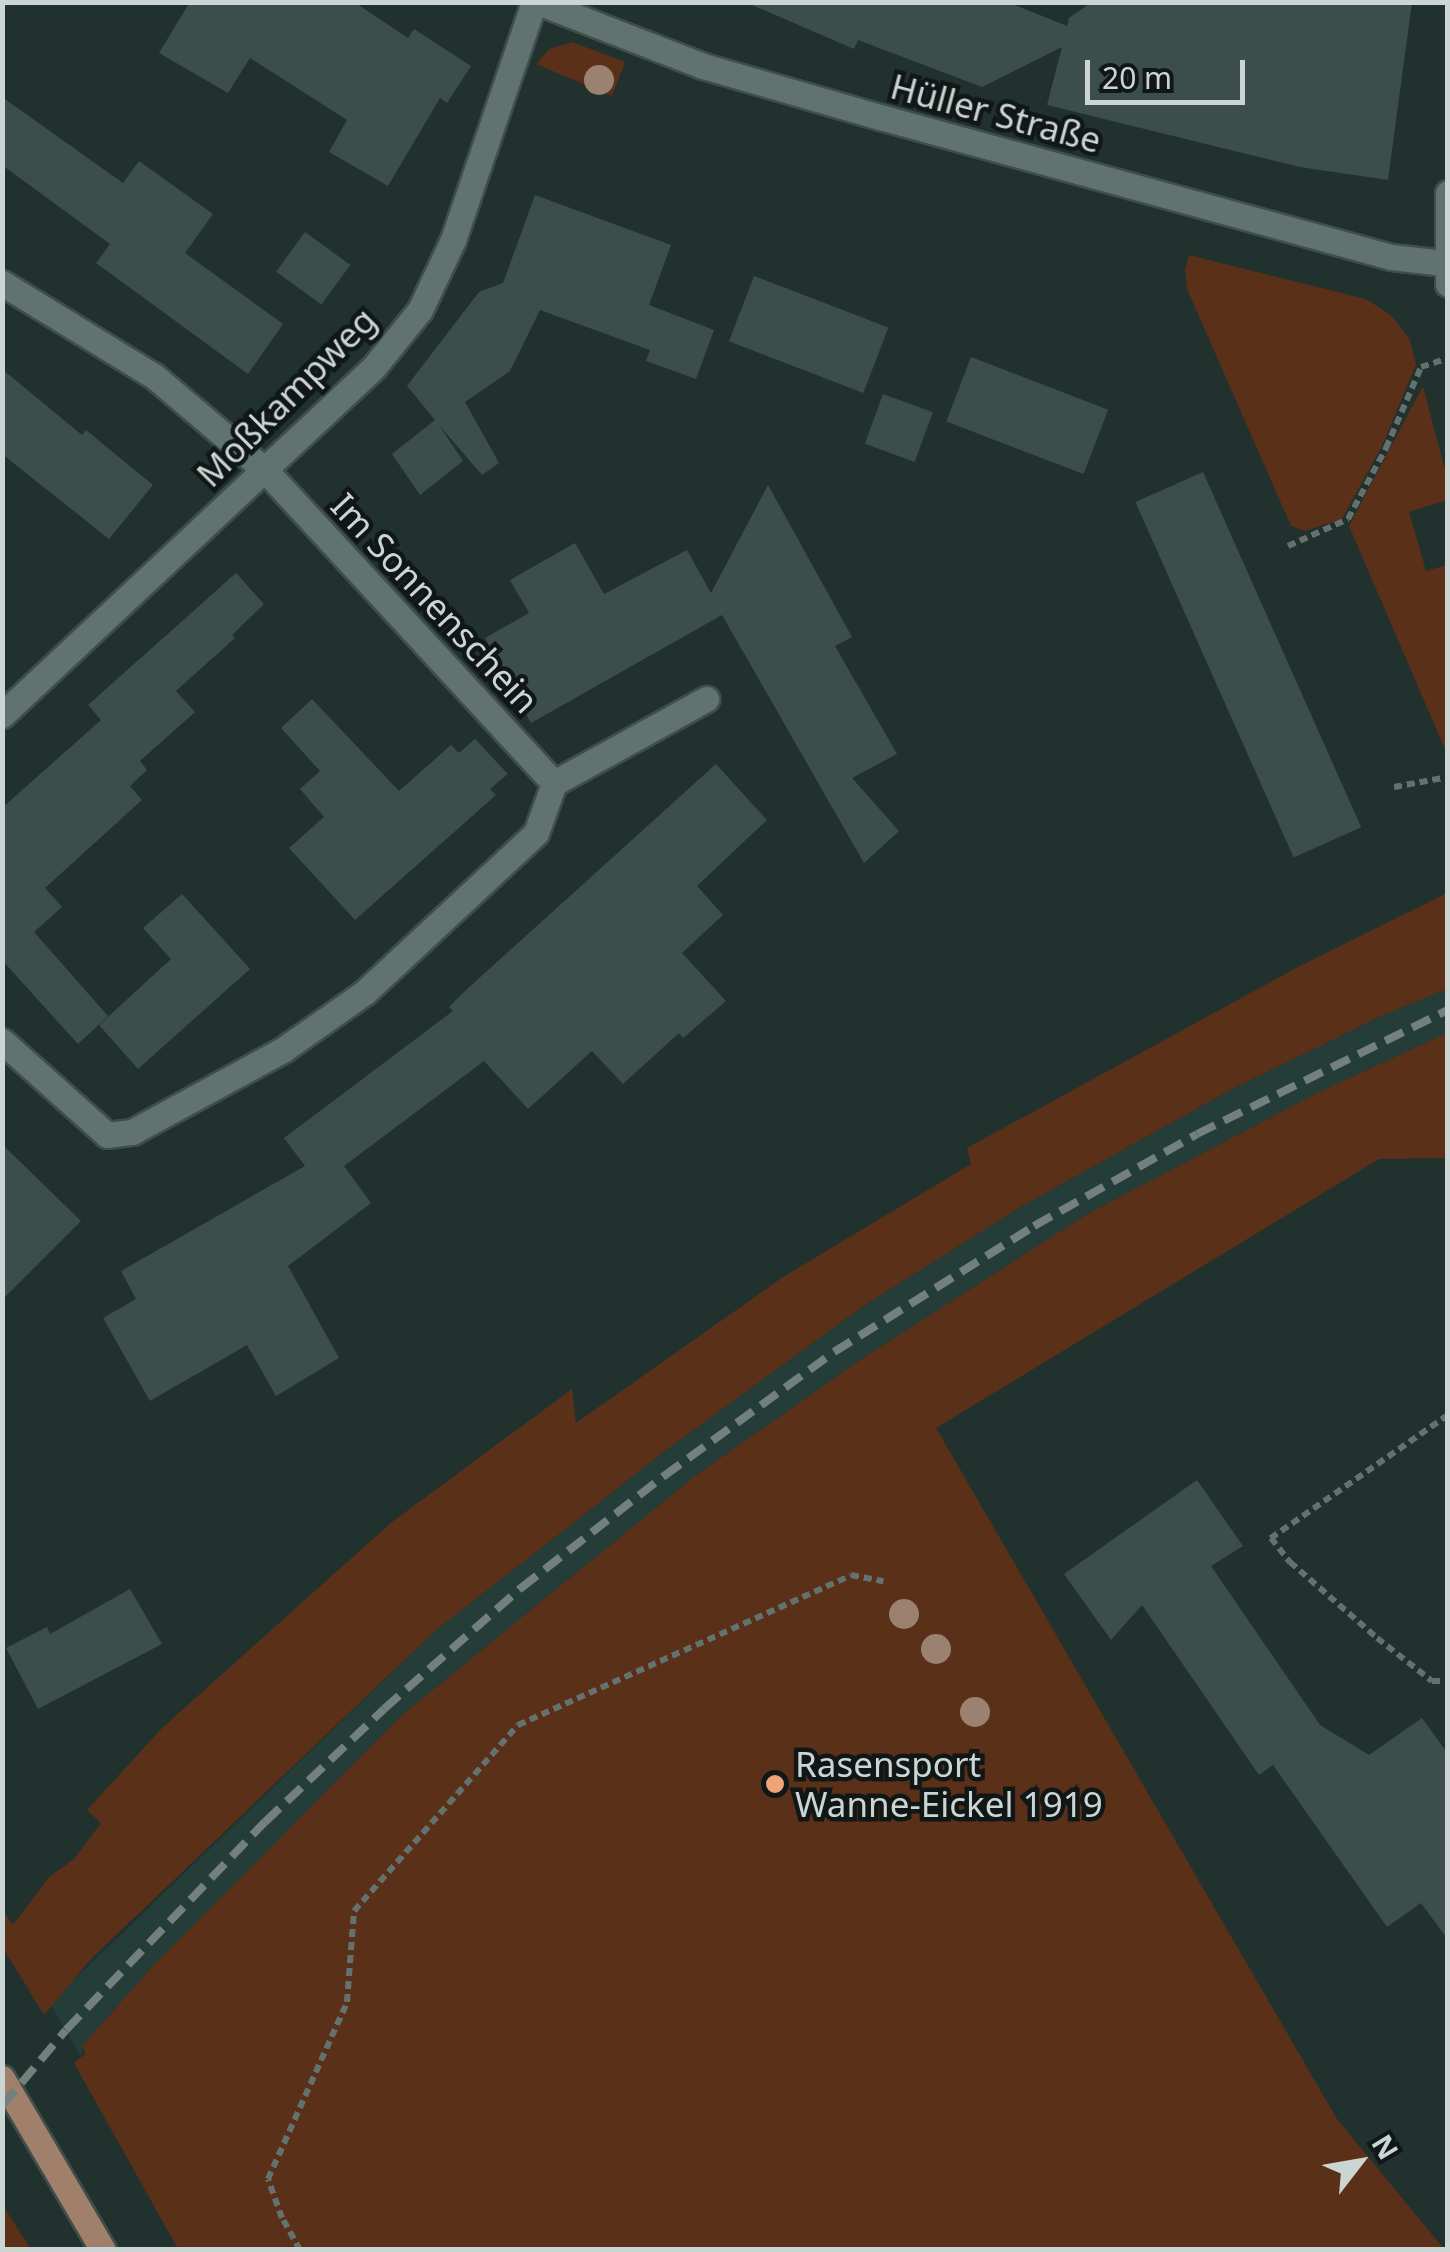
<!DOCTYPE html>
<meta charset="utf-8">
<style>
body{margin:0}
#map{position:relative;width:1450px;height:2252px;overflow:hidden;background:#21312e;font-family:"Noto Sans",sans-serif}
div>[style]{position:absolute}
.built>*{inset:0;background:#243d39}
.green>*{inset:0;background:#5a3019}
.building>*{inset:0;background:#3c4e4a;transform-origin:0 0}
.path>*{height:6px;margin-top:-3px;transform-origin:0;background:repeating-linear-gradient(90deg,#64726f 0 8px,transparent 0 13px)}
.roads{filter:drop-shadow(2px 0 #3f4e4b) drop-shadow(-2px 0 #3f4e4b) drop-shadow(0 2px #3f4e4b) drop-shadow(0 -2px #3f4e4b)}
.minor>*{height:25px;margin:-12.5px;padding:0 12.5px;transform-origin:12.5px;border-radius:12.5px;background:#617370}
.major>*{height:25px;margin:-12.5px;padding:0 12.5px;transform-origin:12.5px;border-radius:12.5px;background:#a1806b}
.rail>*{height:8px;margin-top:-4px;transform-origin:0;background:repeating-linear-gradient(90deg,#73807e 0 20px,transparent 0 30px)}
.trees>*{width:30px;height:30px;margin:-15px;border-radius:50%;background:#9b816f}
.dots>*{width:28px;height:28px;translate:-50% -50%;box-sizing:border-box;border:5px solid #101716;border-radius:50%}
span{translate:-50% -50%;white-space:nowrap;text-align:center;line-height:1.15;-webkit-text-stroke:9px #101716;paint-order:stroke}
.street-label{font-size:35px;color:#cbd5d3}
.poi-label{font-size:35px;color:#cbd5d3}
.left{translate:0 -50%;text-align:left}
.frame{position:absolute;inset:0;border:5px solid #cbd5d3;pointer-events:none}
.north{position:absolute;left:1310px;top:2112px;width:100px;height:100px;-webkit-text-stroke:8px #101716;paint-order:stroke;rotate:59deg;font-size:28px;font-weight:700;line-height:40px;text-align:center;color:#cbd5d3}
.north::after{content:'';display:block;margin:auto;width:35px;height:45px;background:#cbd5d3;clip-path:polygon(50% 0,100% 100%,50% 72%,0 100%)}
.scale{position:absolute;left:1085px;top:60px;width:160px;height:45px;box-sizing:border-box;border:5px solid #cbd5d3;border-top:0;padding-left:12px;font-size:30px;line-height:35px;white-space:nowrap;color:#cbd5d3;-webkit-text-stroke:8px #101716;paint-order:stroke}
</style>
<div id="map">
<div class="built">
<div style="clip-path:polygon(1447px 989px,1447px 1033px,1317px 1093px,1089px 1213px,860px 1360px,695px 1476px,402px 1715px,151px 1968px,82px 2046px,82px 2058px,50px 2003px,435px 1631px,669px 1448px,862px 1307px,1017px 1209px,1232px 1089px,1381px 1016px)"></div>
</div>
<div class="green">
<div style="clip-path:polygon(572px 42px,625px 62px,612px 96px,536px 64px,549px 49px)"></div>
<div style="clip-path:polygon(1189px 255px,1366px 299px,1392px 316px,1410px 340px,1416px 365px,1381px 448px,1342px 519px,1305px 531px,1291px 526px,1187px 289px,1185px 269px)"></div>
<div style="clip-path:polygon(1423px 386px,1447px 478px,1447px 500px,1409px 512px,1426px 571px,1447px 565px,1447px 754px,1349px 526px)"></div>
<div style="clip-path:polygon(1447px 893px,1447px 989px,1381px 1016px,1232px 1089px,1017px 1209px,862px 1307px,669px 1448px,435px 1631px,91px 1959px,44px 2015px,3px 1948px,3px 1911px,13px 1925px,49px 1877px,74px 1859px,101px 1823px,87px 1810px,162px 1728px,392px 1522px,572px 1389px,576px 1423px,783px 1277px,971px 1164px,967px 1148px,1296px 968px)"></div>
<div style="clip-path:polygon(1447px 1033px,1447px 1158px,1379px 1159px,936px 1428px,1337px 2119px,1444px 2249px,178px 2249px,74px 2063px,85px 2054px,82px 2046px,151px 1968px,402px 1715px,695px 1476px,860px 1360px,1089px 1213px,1317px 1093px)"></div>
<div style="clip-path:polygon(2px 2204px,27px 2243px,30px 2249px,3px 2249px)"></div>
</div>
<div class="building">
<div style="clip-path:polygon(190px 2px,354px 2px,408px 38px,414px 29px,471px 66px,447px 103px,440px 98px,388px 186px,329px 152px,347px 120px,250px 58px,228px 93px,159px 53px)"></div>
<div style="clip-path:polygon(745px 2px,1007px 2px,1067px 26px,1069px 18px,1092px 2px,1412px 2px,1388px 180px,1300px 167px,1047px 105px,1062px 47px,982px 87px,858px 40px,854px 49px)"></div>
<div style="clip-path:polygon(2px 97px,123px 183px,139px 161px,213px 214px,185px 253px,283px 324px,248px 374px,96px 263px,110px 244px,2px 165px)"></div>
<div style="clip-path:polygon(535px 195px,671px 245px,649px 305px,714px 330px,696px 379px,646px 361px,650px 350px,540px 310px,510px 371px,465px 402px,499px 463px,482px 475px,439px 425px,463px 461px,420px 495px,392px 454px,435px 420px,407px 386px,479px 292px,503px 283px)"></div>
<div style="left:305px;top:232px;width:56px;height:49px;rotate:36deg"></div>
<div style="left:754px;top:276px;width:144px;height:70px;rotate:21deg"></div>
<div style="left:971px;top:357px;width:147px;height:69px;rotate:21deg"></div>
<div style="clip-path:polygon(2px 369px,82px 435px,86px 430px,153px 485px,109px 539px,2px 454px)"></div>
<div style="left:883px;top:394px;width:53px;height:53px;rotate:20deg"></div>
<div style="left:1203px;top:472px;width:389px;height:74px;rotate:66deg"></div>
<div style="clip-path:polygon(768px 485px,852px 637px,835px 646px,897px 754px,852px 778px,899px 831px,864px 863px,722px 615px,531px 723px,485px 638px,529px 613px,510px 580px,575px 543px,604px 594px,687px 550px,711px 593px)"></div>
<div style="clip-path:polygon(236px 573px,264px 604px,232px 635px,235px 638px,176px 691px,195px 712px,140px 761px,147px 770px,130px 786px,142px 800px,45px 888px,62px 907px,34px 932px,108px 1016px,78px 1044px,2px 960px,2px 808px,101px 720px,88px 705px)"></div>
<div style="clip-path:polygon(312px 699px,399px 791px,451px 745px,459px 753px,475px 739px,508px 774px,490px 789px,496px 795px,355px 920px,289px 848px,324px 817px,300px 789px,320px 771px,281px 728px)"></div>
<div style="clip-path:polygon(716px 764px,767px 820px,697px 886px,723px 915px,682px 953px,726px 1001px,683px 1038px,679px 1033px,623px 1084px,592px 1051px,528px 1109px,484px 1061px,344px 1166px,371px 1203px,288px 1266px,339px 1358px,276px 1396px,247px 1345px,150px 1401px,103px 1318px,136px 1299px,121px 1271px,305px 1166px,284px 1138px,453px 1011px,449px 1007px,466px 990px)"></div>
<div style="clip-path:polygon(182px 894px,250px 969px,138px 1069px,99px 1025px,171px 959px,143px 928px)"></div>
<div style="clip-path:polygon(2px 1144px,81px 1221px,2px 1300px)"></div>
<div style="clip-path:polygon(1197px 1480px,1243px 1546px,1211px 1566px,1320px 1725px,1369px 1755px,1422px 1718px,1448px 1754px,1448px 1940px,1421px 1903px,1387px 1927px,1273px 1765px,1259px 1775px,1142px 1605px,1111px 1640px,1064px 1574px)"></div>
<div style="clip-path:polygon(130px 1589px,162px 1644px,38px 1709px,6px 1648px,47px 1627px,50px 1634px)"></div>
</div>
<div class="path">
<div style="left:1288px;top:546px;width:66px;rotate:-24.2deg"></div>
<div style="left:1348px;top:519px;width:81px;rotate:-61.8deg"></div>
<div style="left:1386px;top:448px;width:88px;rotate:-66.6deg"></div>
<div style="left:1421px;top:367px;width:28px;rotate:-18deg"></div>
<div style="left:1394px;top:787px;width:55px;rotate:-10.5deg"></div>
<div style="left:1448px;top:1415px;width:216px;rotate:145.2deg"></div>
<div style="left:1271px;top:1538px;width:31px;rotate:52deg"></div>
<div style="left:1290px;top:1562px;width:116px;rotate:41.1deg"></div>
<div style="left:1377px;top:1638px;width:70px;rotate:38deg"></div>
<div style="left:1432px;top:1681px;width:16px"></div>
<div style="left:300px;top:2250px;width:37px;rotate:-119deg"></div>
<div style="left:282px;top:2218px;width:41px;rotate:-109.7deg"></div>
<div style="left:268px;top:2179px;width:194px;rotate:-65.9deg"></div>
<div style="left:347px;top:2002px;width:91px;rotate:-85.6deg"></div>
<div style="left:354px;top:1911px;width:248px;rotate:-48.6deg"></div>
<div style="left:518px;top:1725px;width:365px;rotate:-24.2deg"></div>
<div style="left:851px;top:1575px;width:33px;rotate:11deg"></div>
</div>
<div class="roads">
<div class="minor">
<div style="left:538px;top:2px;width:177px;rotate:21.2deg"></div>
<div style="left:703px;top:66px;width:184px;rotate:16.1deg"></div>
<div style="left:880px;top:117px;width:530px;rotate:15.32deg"></div>
<div style="left:1391px;top:257px;width:53px;rotate:6.5deg"></div>
<div style="left:1448px;top:193px;width:91px;rotate:90deg"></div>
<div style="left:2px;top:283px;width:178px;rotate:31.5deg"></div>
<div style="left:154px;top:376px;width:145px;rotate:40.3deg"></div>
<div style="left:265px;top:470px;width:426px;rotate:47.3deg"></div>
<div style="left:554px;top:783px;width:174px;rotate:-28.9deg"></div>
<div style="left:2px;top:715px;width:509px;rotate:-43.09deg"></div>
<div style="left:374px;top:367px;width:73px;rotate:-51.1deg"></div>
<div style="left:420px;top:310px;width:77px;rotate:-64.8deg"></div>
<div style="left:453px;top:240px;width:251px;rotate:-71.2deg"></div>
<div style="left:2px;top:1041px;width:141px;rotate:41.8deg"></div>
<div style="left:107px;top:1135px;width:25px;rotate:-7deg"></div>
<div style="left:132px;top:1132px;width:173px;rotate:-28.6deg"></div>
<div style="left:284px;top:1049px;width:99px;rotate:-35.1deg"></div>
<div style="left:365px;top:992px;width:233px;rotate:-42.9deg"></div>
<div style="left:536px;top:833px;width:53px;rotate:-70.2deg"></div>
</div>
<div class="major">
<div style="left:2px;top:2078px;width:199px;rotate:59.6deg"></div>
</div>
</div>
<div class="rail">
<div style="left:2px;top:2106px;width:99px;rotate:-49.9deg"></div>
<div style="left:66px;top:2030px;width:288px;rotate:-46.3deg"></div>
<div style="left:265px;top:1822px;width:164px;rotate:-43.5deg"></div>
<div style="left:384px;top:1709px;width:183px;rotate:-41.5deg"></div>
<div style="left:521px;top:1588px;width:182px;rotate:-38.1deg"></div>
<div style="left:664px;top:1476px;width:210px;rotate:-36.1deg"></div>
<div style="left:834px;top:1352px;width:236px;rotate:-32.2deg"></div>
<div style="left:1034px;top:1226px;width:187px;rotate:-29.4deg"></div>
<div style="left:1197px;top:1134px;width:280px;rotate:-26.3deg"></div>
</div>
<div class="trees">
<div style="left:599px;top:80px"></div>
<div style="left:904px;top:1614px"></div>
<div style="left:936px;top:1649px"></div>
<div style="left:975px;top:1712px"></div>
</div>
<div class="dots">
<div style="left:775px;top:1784px;background:#f0a279"></div>
</div>
<div class="street-label">
<span style="left:996px;top:113px;rotate:15deg">Hüller Straße</span>
<span style="left:286px;top:397px;rotate:-45deg">Moßkampweg</span>
<span style="left:435px;top:603px;rotate:47deg">Im Sonnenschein</span>
</div>
<div class="poi-label">
<span class="left" style="left:795px;top:1784px">Rasensport<br>Wanne-Eickel 1919</span>
</div>
<div class="frame"></div>
<div class="north">N</div>
<div class="scale">20 m</div>
</div>
